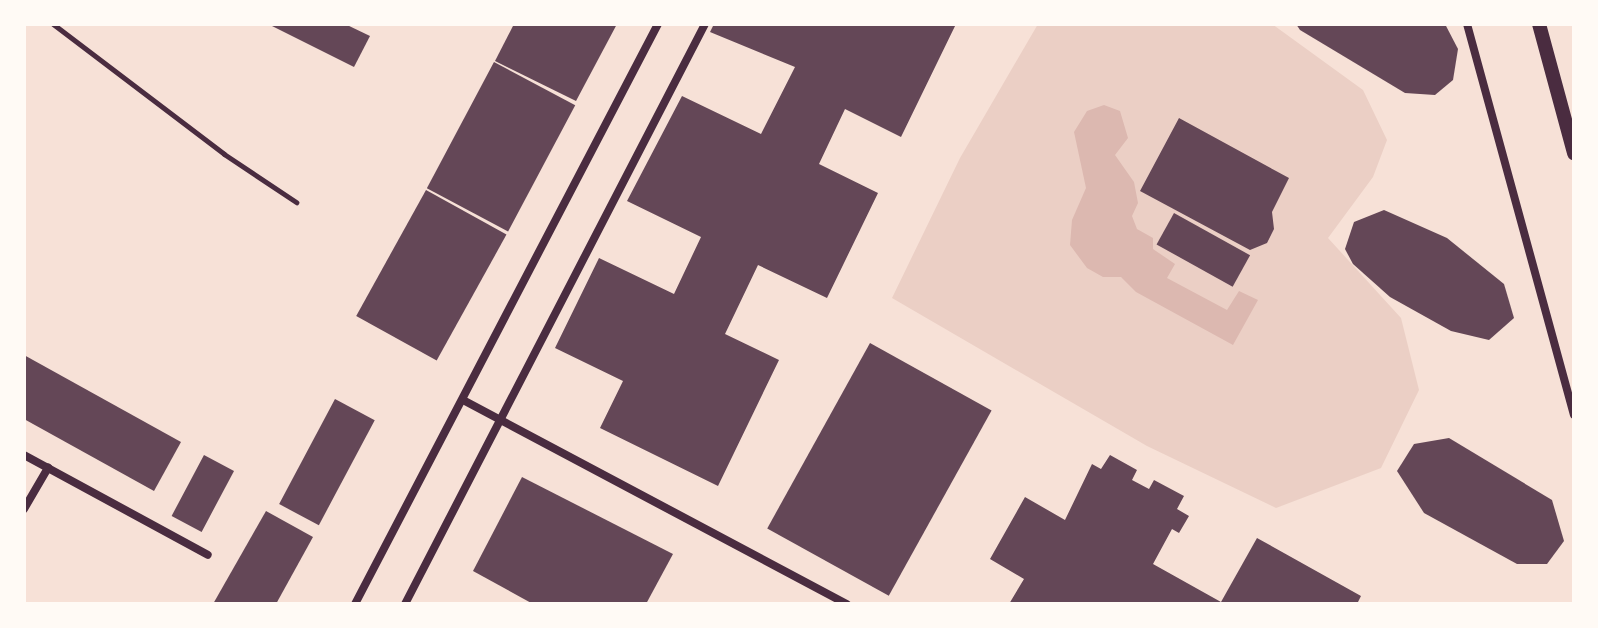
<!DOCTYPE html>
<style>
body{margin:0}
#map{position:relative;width:1598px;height:628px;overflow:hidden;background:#f7e1d7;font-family:"Libre Baskerville",serif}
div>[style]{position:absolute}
.green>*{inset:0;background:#ebcfc5}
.water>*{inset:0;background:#dcb8b0}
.building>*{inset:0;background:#644757;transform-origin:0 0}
.path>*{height:5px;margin:-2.5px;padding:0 2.5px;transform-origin:2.5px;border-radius:2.5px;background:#4a2c40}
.minor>*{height:8px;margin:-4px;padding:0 4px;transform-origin:4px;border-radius:4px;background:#4a2c40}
.tertiary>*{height:14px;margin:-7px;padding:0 7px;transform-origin:7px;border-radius:7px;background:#4a2c40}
span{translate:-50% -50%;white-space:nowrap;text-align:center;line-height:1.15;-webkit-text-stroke:6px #fffaf5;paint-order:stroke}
.frame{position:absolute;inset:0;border:26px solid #fffaf5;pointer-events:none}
</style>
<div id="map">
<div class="green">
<div style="clip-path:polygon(1038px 24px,1272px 24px,1363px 90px,1387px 140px,1373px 177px,1328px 238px,1401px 318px,1419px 390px,1381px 468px,1276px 508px,1147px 446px,892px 298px,960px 158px)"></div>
</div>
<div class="water">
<div style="clip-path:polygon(1104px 105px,1120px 111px,1128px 138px,1115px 155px,1134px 182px,1138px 203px,1132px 216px,1137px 229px,1153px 238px,1153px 249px,1175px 264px,1167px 278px,1227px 310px,1239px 291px,1258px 300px,1233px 345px,1136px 292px,1121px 277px,1103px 277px,1087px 268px,1070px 245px,1072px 220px,1086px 188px,1074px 132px,1087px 111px)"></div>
</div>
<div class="building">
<div style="clip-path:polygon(268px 24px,345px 24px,370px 36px,354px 67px)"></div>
<div style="clip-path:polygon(514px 24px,617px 24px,576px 101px,495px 61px)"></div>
<div style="clip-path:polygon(714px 24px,956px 24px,901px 137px,845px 109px,819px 164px,878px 193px,827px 298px,758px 265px,725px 334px,779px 360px,718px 486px,600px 428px,623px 381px,555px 348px,599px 258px,674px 294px,701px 237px,627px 201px,682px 96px,761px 134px,795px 67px,710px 32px)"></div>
<div style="clip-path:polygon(1296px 24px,1445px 24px,1458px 49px,1453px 80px,1435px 95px,1405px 93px,1300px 30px)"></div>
<div style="left:494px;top:62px;width:92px;height:143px;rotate:28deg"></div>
<div style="clip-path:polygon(1179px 118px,1289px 178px,1272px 212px,1274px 229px,1267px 243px,1250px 250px,1140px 191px)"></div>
<div style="left:426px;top:190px;width:92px;height:144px;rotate:29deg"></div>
<div style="clip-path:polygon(1384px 210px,1447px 238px,1504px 284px,1514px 318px,1489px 340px,1451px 331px,1390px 297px,1353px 264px,1345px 249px,1354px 222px)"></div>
<div style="left:1174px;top:213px;width:87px;height:36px;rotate:29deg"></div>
<div style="left:870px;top:343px;width:139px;height:212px;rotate:29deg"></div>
<div style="clip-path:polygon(24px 355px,181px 442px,154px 491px,24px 419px)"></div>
<div style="left:335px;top:399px;width:45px;height:119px;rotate:28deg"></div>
<div style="clip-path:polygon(1449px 438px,1552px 500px,1564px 541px,1547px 564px,1517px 564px,1424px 513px,1397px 471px,1414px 444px)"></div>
<div style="left:204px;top:455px;width:34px;height:69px;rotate:28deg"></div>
<div style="clip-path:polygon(1110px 455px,1137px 470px,1132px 480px,1149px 489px,1154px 480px,1184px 496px,1177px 509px,1189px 516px,1179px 533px,1172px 529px,1153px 564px,1221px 602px,1257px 538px,1361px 596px,1357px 604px,1009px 604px,1024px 579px,990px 559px,1025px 497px,1065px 520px,1092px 464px,1101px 469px)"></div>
<div style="clip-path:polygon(522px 477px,673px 554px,646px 604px,533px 604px,473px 571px)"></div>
<div style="clip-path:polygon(266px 511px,313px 537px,276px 604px,213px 604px)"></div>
</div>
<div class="path">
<div style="left:53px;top:24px;width:215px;rotate:37.2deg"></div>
<div style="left:224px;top:154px;width:87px;rotate:33.7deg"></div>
</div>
<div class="minor">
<div style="left:1467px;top:24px;width:405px;rotate:74.7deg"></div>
<div style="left:463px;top:400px;width:435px;rotate:28deg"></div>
<div style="left:24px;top:455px;width:209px;rotate:28.5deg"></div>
<div style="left:24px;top:509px;width:48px;rotate:-59.7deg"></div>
<div style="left:355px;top:604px;width:654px;rotate:-62.42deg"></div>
<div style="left:405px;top:604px;width:653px;rotate:-62.65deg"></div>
</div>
<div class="tertiary">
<div style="left:1539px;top:24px;width:134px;rotate:74.8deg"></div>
</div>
<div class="frame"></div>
</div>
